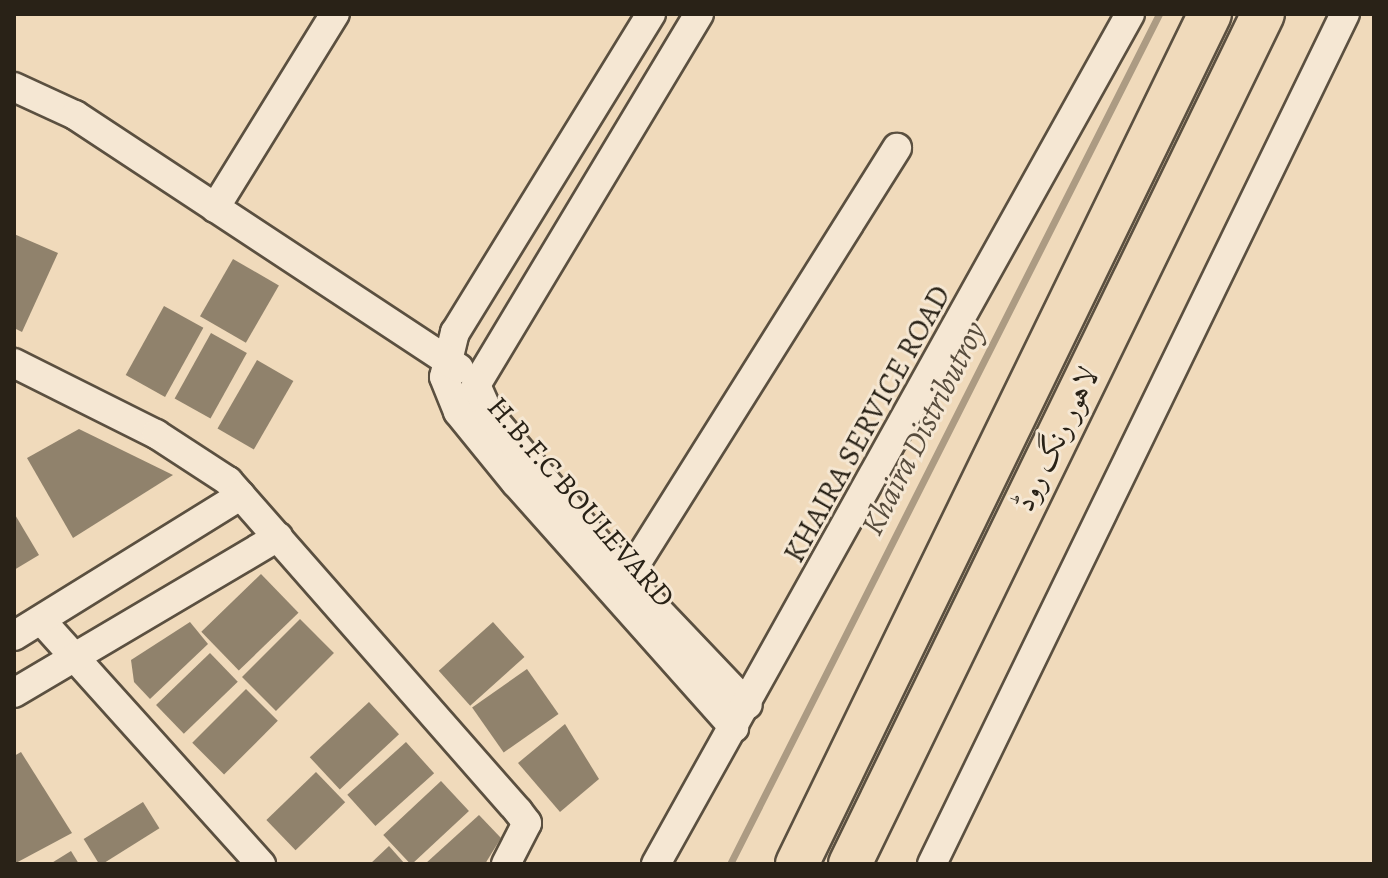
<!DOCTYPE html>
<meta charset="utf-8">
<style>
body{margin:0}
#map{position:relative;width:1388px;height:878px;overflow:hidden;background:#f0dabb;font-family:Alegreya,Amiri,serif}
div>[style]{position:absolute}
.stream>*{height:7px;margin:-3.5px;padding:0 3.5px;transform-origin:3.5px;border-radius:3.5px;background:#ac9b83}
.building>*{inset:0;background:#90826c;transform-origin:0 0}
.roads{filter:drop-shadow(2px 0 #5b5040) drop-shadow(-2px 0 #5b5040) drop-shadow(0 2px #5b5040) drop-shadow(0 -2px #5b5040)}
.minor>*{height:28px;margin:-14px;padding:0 14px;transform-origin:14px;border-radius:14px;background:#f5e7d3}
.highway>*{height:42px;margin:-21px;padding:0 21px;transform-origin:21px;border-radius:21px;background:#f0dabb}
span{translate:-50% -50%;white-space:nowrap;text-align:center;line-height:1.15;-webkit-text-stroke:6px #f5e7d3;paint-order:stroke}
.street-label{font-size:30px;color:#292217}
.water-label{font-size:32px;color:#574c3d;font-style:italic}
.frame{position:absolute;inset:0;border:16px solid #292217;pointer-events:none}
</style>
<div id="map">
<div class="stream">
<div style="left:730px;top:864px;width:952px;rotate:-63.22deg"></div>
</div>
<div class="building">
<div style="clip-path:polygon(14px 234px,58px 253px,22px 332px,14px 328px)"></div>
<div style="left:233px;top:259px;width:53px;height:66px;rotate:30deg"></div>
<div style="left:164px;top:306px;width:45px;height:79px;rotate:29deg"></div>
<div style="left:211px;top:333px;width:41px;height:75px;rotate:29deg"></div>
<div style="left:257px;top:360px;width:42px;height:79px;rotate:30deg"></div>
<div style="clip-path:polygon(79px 429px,173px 475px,73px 538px,27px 458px)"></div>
<div style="clip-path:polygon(14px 513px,39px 555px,14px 570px)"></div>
<div style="left:261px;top:574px;width:54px;height:83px;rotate:46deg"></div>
<div style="left:300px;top:619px;width:48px;height:82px;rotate:45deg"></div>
<div style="clip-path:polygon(190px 622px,208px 644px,150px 699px,134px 682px,131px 660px)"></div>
<div style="left:493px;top:622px;width:47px;height:73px;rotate:48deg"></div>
<div style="left:210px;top:653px;width:40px;height:75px;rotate:46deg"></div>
<div style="left:527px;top:669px;width:55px;height:67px;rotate:55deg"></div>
<div style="left:246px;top:689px;width:45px;height:76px;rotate:45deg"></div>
<div style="left:369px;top:702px;width:44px;height:81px;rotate:47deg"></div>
<div style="clip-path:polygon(565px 724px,599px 779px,560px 812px,518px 763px)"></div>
<div style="left:406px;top:742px;width:42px;height:79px;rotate:48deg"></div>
<div style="clip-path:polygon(21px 752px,72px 833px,14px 864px,14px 756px)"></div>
<div style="left:316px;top:772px;width:42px;height:69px;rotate:46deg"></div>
<div style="left:441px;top:781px;width:41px;height:79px;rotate:47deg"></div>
<div style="left:143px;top:802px;width:31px;height:70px;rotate:58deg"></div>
<div style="clip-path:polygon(479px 815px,501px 838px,485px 864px,425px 864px)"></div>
<div style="clip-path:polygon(389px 846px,405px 864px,370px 864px)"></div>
<div style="clip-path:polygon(71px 851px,79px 864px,50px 864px)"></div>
</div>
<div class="roads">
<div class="minor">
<div style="left:651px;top:14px;width:374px;rotate:121.6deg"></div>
<div style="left:455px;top:332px;width:46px;rotate:103.7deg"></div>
<div style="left:444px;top:377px;width:38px;rotate:68deg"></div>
<div style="left:458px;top:412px;width:92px;rotate:50.8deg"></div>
<div style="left:516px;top:483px;width:328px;rotate:48.3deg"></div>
<div style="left:699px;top:14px;width:433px;rotate:121deg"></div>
<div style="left:476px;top:385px;width:32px;rotate:66deg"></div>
<div style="left:489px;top:414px;width:214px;rotate:49.9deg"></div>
<div style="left:627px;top:578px;width:175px;rotate:46.4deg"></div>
<div style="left:14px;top:87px;width:67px;rotate:24.7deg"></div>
<div style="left:75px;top:115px;width:460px;rotate:33.4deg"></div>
<div style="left:215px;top:208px;width:228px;rotate:-58.3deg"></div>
<div style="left:14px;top:363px;width:159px;rotate:26.6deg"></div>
<div style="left:156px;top:434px;width:86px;rotate:33.1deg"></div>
<div style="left:228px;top:481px;width:439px;rotate:48.7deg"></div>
<div style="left:518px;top:811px;width:15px;rotate:53deg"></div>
<div style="left:527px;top:823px;width:46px;rotate:117.1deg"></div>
<div style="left:627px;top:578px;width:508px;rotate:-57.88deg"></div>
<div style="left:41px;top:620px;width:329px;rotate:48deg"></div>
<div style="left:14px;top:636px;width:267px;rotate:-31.8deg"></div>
<div style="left:14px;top:693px;width:307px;rotate:-30.6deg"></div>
<div style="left:656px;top:864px;width:973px;rotate:-60.85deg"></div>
<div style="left:932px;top:864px;width:945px;rotate:-64.09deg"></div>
</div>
<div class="highway">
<div style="left:797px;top:864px;width:945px;rotate:-64.09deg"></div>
<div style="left:850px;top:864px;width:945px;rotate:-64.09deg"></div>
</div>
</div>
<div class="street-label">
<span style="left:867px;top:424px;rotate:-61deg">KHAIRA SERVICE ROAD</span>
<span style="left:1056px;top:439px;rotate:-64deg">لاہور رنگ روڈ</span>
<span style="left:581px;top:502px;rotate:49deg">H.B.F.C BOULEVARD</span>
</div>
<div class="water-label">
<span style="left:923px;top:428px;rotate:-63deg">Khaira Distributroy</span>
</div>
<div class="frame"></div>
</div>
